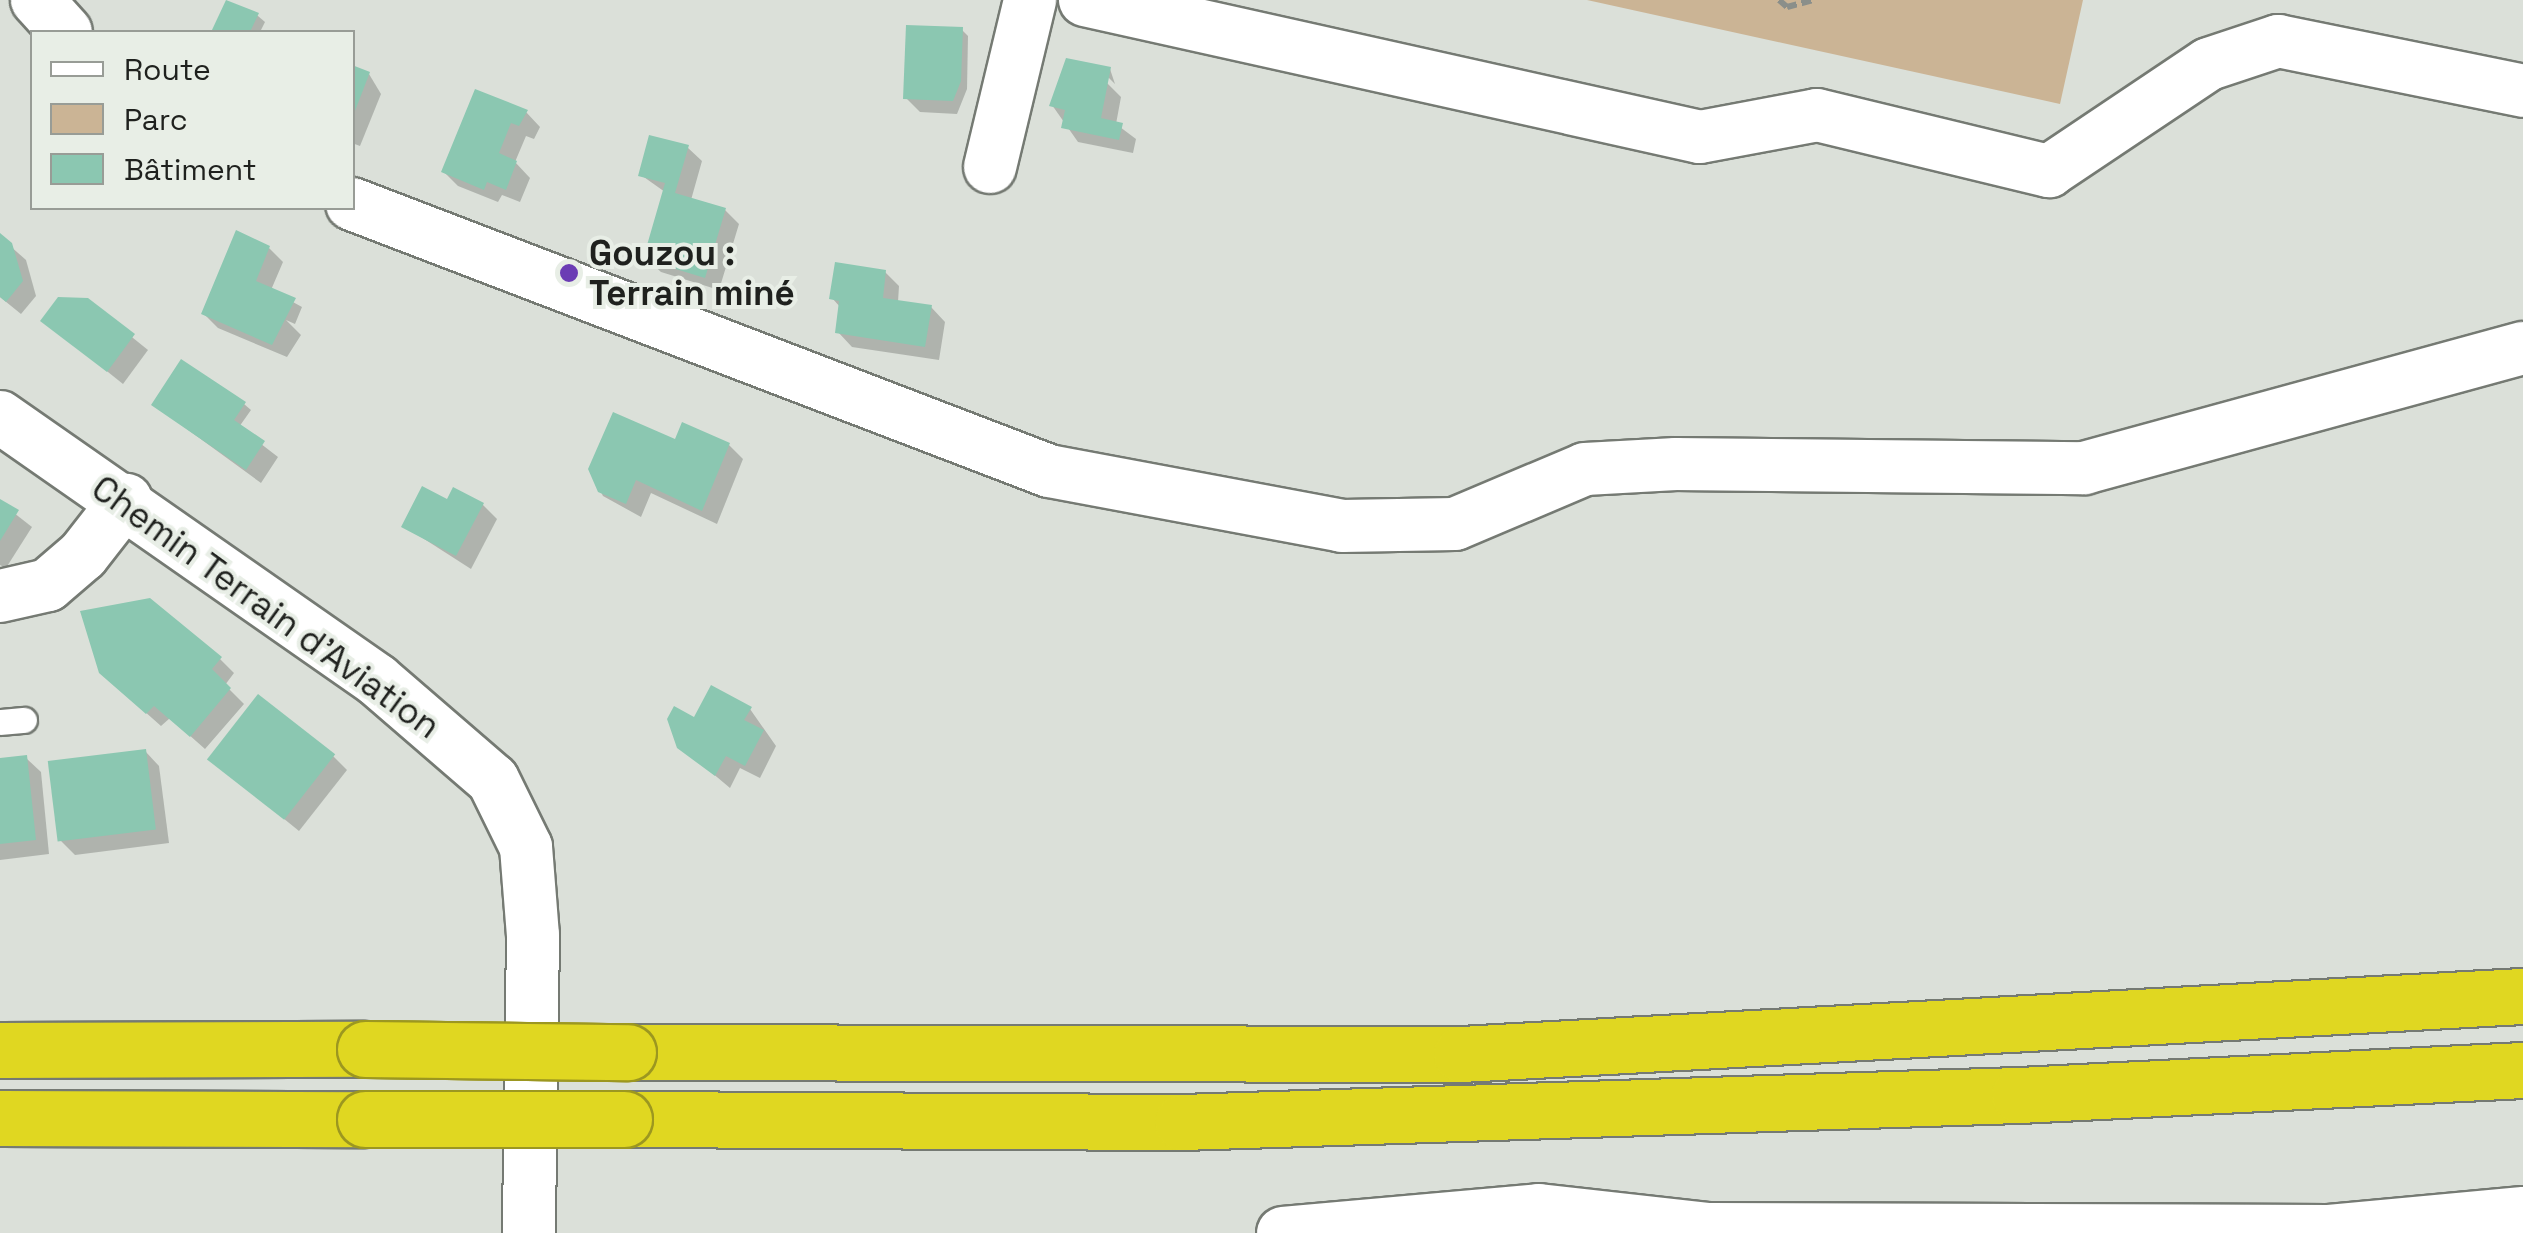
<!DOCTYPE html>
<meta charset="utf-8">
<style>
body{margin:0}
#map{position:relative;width:2523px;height:1233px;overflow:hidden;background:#dbe0d9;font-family:"Space Grotesk",sans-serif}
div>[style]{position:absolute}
.green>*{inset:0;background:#cbb495}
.shadow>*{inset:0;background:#0003}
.building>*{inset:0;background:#8bc7b1;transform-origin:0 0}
.path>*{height:6px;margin-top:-3px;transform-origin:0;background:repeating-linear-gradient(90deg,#8b8f8a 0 10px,transparent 0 15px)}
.roads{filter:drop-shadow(2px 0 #757a73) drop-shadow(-2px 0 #757a73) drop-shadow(0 2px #757a73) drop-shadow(0 -2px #757a73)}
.lane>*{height:25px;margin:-12.5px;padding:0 12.5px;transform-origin:12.5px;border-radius:12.5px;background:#fff}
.street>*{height:52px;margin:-26px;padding:0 26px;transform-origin:26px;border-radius:26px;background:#fff}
.highway>*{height:55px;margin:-27.5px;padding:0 27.5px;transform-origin:27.5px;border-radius:27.5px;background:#e0d721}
.bridges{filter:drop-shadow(2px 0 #9c9720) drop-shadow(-2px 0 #9c9720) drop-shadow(0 2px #9c9720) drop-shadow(0 -2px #9c9720)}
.highway-bridge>*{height:55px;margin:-27.5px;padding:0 27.5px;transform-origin:27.5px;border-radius:27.5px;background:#e0d721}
.dots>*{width:28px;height:28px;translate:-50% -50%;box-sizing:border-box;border:5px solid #e8eee6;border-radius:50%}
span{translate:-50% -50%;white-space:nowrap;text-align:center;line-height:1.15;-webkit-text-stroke:8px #e8eee6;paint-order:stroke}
.poi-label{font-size:35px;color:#1f211e;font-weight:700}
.left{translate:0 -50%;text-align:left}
.street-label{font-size:35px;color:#1f211e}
.legend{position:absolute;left:30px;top:30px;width:325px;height:180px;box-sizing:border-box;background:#e8eee6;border:2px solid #989c96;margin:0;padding:12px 18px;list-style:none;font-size:30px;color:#1f211e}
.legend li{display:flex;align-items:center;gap:20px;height:50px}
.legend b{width:50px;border:2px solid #989c96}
</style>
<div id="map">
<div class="green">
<div style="clip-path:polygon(1587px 0,2083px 0,2060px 104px)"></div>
</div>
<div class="shadow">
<div style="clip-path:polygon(228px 2px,258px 16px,265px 22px,260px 32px,214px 32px)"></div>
<div style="clip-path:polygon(962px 30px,968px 36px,967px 89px,957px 114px,920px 112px,906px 98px)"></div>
<div style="clip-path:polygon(352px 68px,369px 74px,381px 94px,360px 146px,352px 143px)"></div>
<div style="clip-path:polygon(1110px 69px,1115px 84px,1106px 75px,1106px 82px,1121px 97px,1116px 124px,1136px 139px,1133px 153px,1078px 142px,1052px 105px)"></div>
<div style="clip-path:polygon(476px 92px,526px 112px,540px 127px,534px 139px,526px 136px,515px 162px,530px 178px,520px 202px,502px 195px,498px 202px,458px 186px,444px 172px)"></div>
<div style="clip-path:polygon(687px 147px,702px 161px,691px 200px,725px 210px,739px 224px,719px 290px,661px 272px,646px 258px,665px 192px,641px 175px)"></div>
<div style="clip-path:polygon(0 237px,26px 260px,36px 296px,21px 314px,0 297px)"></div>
<div style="clip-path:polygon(269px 248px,283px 262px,271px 290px,302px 307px,295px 324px,286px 320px,301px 335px,287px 357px,218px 328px,203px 313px)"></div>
<div style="clip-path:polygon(885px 272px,899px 286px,898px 302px,931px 307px,945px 322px,939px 360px,852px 347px,838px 332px,841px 308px,832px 298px)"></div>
<div style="clip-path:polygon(87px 301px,148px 350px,123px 384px,43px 320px)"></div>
<div style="clip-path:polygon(244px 404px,251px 410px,239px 427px,278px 457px,261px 483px,154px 405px)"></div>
<div style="clip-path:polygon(677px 442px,729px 445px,743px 459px,717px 524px,651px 493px,641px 517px,603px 496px,592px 475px)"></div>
<div style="clip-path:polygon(0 502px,32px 527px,6px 568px,0 565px)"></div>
<div style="clip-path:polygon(448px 502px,483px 505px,497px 519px,471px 569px,404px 526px)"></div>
<div style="clip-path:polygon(220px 659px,234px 673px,225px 685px,244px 704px,205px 749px,170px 718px,161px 726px,117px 687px)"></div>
<div style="clip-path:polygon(750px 709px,776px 746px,760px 778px,740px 768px,730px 788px,680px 746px,695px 720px)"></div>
<div style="clip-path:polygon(145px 751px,159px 766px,169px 843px,75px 855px,61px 841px)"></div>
<div style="clip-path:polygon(333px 756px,347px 770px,299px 831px,210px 759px)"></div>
<div style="clip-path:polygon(26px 758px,41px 772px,49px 854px,0 860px,0 761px)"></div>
</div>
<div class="building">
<div style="clip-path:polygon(226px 0,259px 13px,250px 32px,211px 32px)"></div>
<div style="clip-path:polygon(906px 25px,963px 27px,961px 81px,953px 101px,903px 99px)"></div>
<div style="clip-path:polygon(1066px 58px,1111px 67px,1101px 118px,1123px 123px,1119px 140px,1061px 128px,1065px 110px,1049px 106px)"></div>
<div style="clip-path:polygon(352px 65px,370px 72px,353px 116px,352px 116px)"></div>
<div style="clip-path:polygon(475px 89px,528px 110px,519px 126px,511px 123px,499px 153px,517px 161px,506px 190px,487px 182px,484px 190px,441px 172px)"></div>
<div style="clip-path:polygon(649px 135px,689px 145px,675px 193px,726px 208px,705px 278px,643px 259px,665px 183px,638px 176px)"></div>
<div style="clip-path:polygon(236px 230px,270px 246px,256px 281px,296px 298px,272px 345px,201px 314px)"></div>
<div style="clip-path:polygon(0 233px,12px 243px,23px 281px,6px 302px,0 297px)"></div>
<div style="clip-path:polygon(835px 262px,886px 270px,883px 298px,932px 305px,925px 347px,835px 333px,839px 301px,829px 299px)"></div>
<div style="clip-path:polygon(58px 297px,88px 298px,135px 334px,107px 372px,40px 321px)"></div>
<div style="clip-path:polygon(181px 359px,246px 402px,234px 420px,265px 441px,246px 470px,151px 405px)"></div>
<div style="clip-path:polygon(613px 412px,675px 439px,682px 422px,730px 443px,702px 511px,636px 480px,626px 504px,598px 492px,588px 469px)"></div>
<div style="clip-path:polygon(422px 486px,447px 499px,453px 487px,484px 503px,456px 556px,401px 527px)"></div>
<div style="clip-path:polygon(0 499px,19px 510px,0 541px)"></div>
<div style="clip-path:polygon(150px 598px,222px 657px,212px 669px,231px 688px,190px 737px,154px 706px,146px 714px,99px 673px,80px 611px)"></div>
<div style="clip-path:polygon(711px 685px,752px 707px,744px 720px,764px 730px,745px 766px,726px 756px,715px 776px,677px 748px,667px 719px,674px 706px,694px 717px)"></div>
<div style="left:258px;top:694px;width:98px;height:83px;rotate:38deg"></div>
<div style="left:146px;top:749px;width:81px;height:99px;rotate:83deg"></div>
<div style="clip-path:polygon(27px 755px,36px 840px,0 844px,0 758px)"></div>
</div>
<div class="path">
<div style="left:1779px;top:0;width:11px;rotate:41deg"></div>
<div style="left:1787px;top:7px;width:27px;rotate:-15deg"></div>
</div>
<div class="roads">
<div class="lane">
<div style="left:0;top:722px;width:24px;rotate:-5deg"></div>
</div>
<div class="street">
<div style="left:37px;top:0;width:43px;rotate:47.8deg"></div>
<div style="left:1085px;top:0;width:630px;rotate:12.56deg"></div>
<div style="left:1700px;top:137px;width:119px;rotate:-10.6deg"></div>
<div style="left:1817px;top:115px;width:239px;rotate:13.6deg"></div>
<div style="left:2049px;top:171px;width:192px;rotate:-33.8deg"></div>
<div style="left:2209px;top:64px;width:73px;rotate:-18.4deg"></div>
<div style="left:2278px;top:41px;width:250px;rotate:11.5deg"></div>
<div style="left:990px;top:167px;width:172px;rotate:-76.5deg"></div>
<div style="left:352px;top:204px;width:746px;rotate:20.96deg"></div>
<div style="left:1049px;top:471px;width:298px;rotate:10.6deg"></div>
<div style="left:1342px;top:526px;width:113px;rotate:-1deg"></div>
<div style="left:1455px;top:524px;width:141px;rotate:-22.9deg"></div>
<div style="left:1585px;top:469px;width:91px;rotate:-3.1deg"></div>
<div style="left:1676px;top:464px;width:408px;rotate:0.6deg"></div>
<div style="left:2084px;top:468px;width:455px;rotate:-15.3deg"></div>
<div style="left:0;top:417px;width:460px;rotate:34.9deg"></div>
<div style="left:377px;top:680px;width:153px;rotate:40.8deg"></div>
<div style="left:493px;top:780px;width:75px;rotate:63.8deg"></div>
<div style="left:526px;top:847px;width:88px;rotate:85.5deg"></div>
<div style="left:533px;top:935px;width:298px;rotate:90.8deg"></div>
<div style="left:0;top:596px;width:49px;rotate:-12.9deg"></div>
<div style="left:48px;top:585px;width:46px;rotate:-40.6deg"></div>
<div style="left:83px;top:555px;width:70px;rotate:-52deg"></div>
<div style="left:1283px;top:1233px;width:257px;rotate:-5.1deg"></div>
<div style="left:1539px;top:1210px;width:171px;rotate:6.4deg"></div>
<div style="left:1709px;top:1229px;width:620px;rotate:0.18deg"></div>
<div style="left:2329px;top:1231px;width:195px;rotate:-5.3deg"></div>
</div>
<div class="highway">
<div style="left:0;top:1050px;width:365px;rotate:-0.2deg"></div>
<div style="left:628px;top:1052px;width:833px;rotate:0.14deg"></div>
<div style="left:1461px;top:1054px;width:1064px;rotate:-3.13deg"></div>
<div style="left:0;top:1118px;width:365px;rotate:0.2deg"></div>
<div style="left:624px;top:1119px;width:558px;rotate:0.31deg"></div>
<div style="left:1182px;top:1122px;width:837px;rotate:-1.85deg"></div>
<div style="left:2019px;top:1095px;width:505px;rotate:-2.84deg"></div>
</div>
</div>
<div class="bridges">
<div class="highway-bridge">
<div style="left:365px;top:1049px;width:263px;rotate:0.7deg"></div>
<div style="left:365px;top:1119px;width:259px"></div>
</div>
</div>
<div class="dots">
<div style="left:569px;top:273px;background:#6b3cb4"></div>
</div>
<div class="poi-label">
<span class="left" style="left:589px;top:273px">Gouzou :<br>Terrain miné</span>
</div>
<div class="street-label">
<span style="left:266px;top:607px;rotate:36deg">Chemin Terrain d'Aviation</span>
</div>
<ul class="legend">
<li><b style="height:12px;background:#fff"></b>Route</li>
<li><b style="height:28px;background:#cbb495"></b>Parc</li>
<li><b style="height:28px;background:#8bc7b1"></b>Bâtiment</li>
</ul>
</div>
